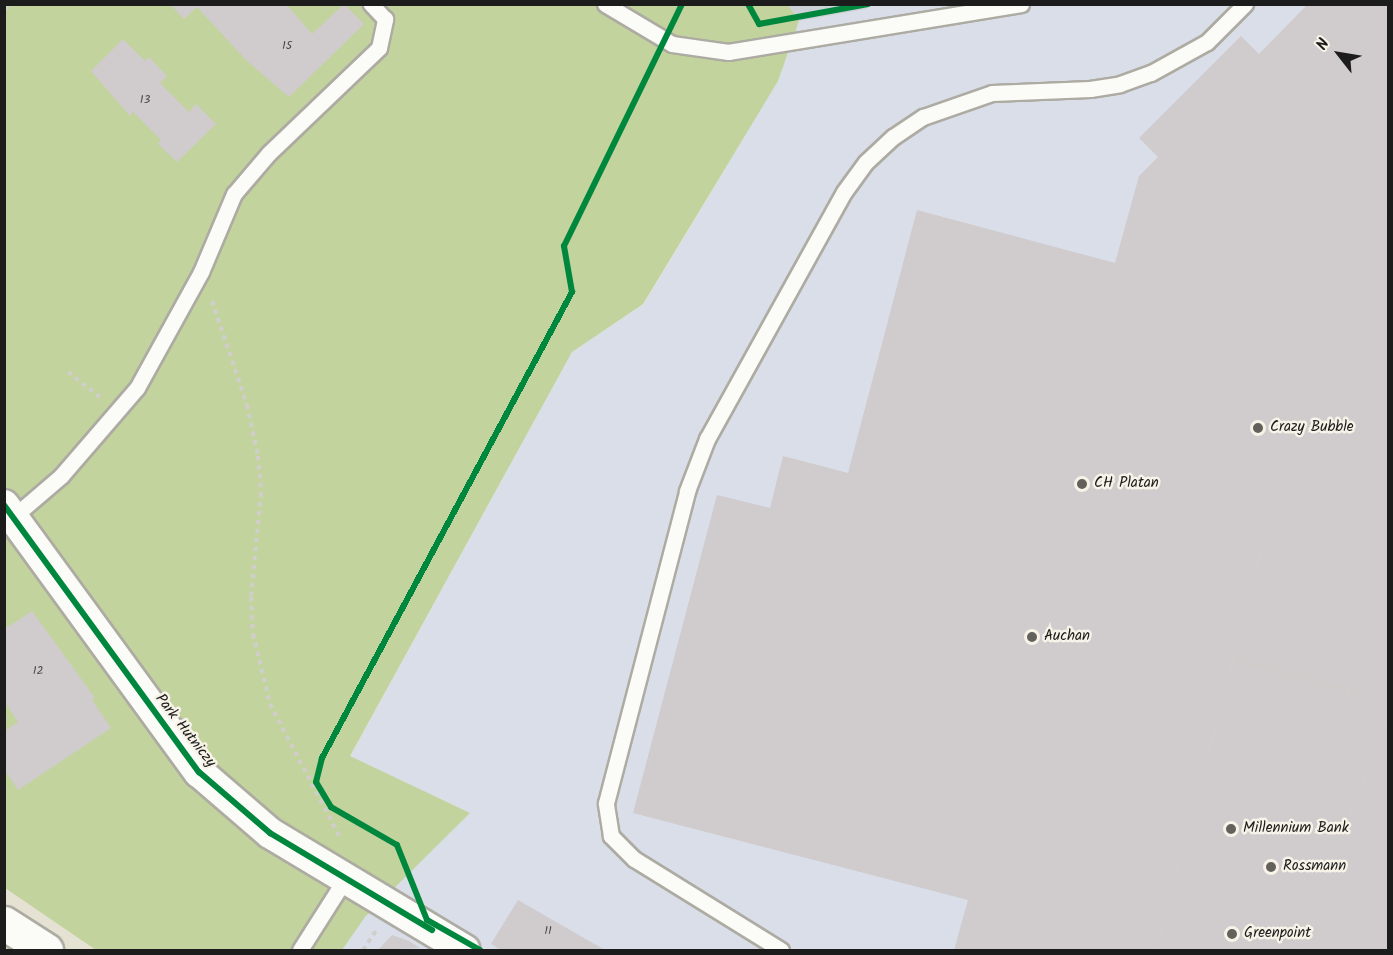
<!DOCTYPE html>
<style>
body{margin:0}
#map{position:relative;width:1393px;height:955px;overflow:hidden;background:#e5e2d3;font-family:Kalam,sans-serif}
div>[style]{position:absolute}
.built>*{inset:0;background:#d9dee8}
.industrial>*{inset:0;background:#cdd2d9}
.green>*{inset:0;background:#c2d39d}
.building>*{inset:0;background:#d0cbcd}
.path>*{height:4px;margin-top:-2px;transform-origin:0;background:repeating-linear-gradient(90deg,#d0ceca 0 4.5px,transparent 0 9px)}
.roads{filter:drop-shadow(2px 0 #adaba2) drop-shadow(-2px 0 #adaba2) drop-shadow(0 2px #adaba2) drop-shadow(0 -2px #adaba2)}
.lane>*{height:15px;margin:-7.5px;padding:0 7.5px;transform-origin:7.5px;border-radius:7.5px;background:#fbfbf8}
.street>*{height:30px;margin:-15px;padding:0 15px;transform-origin:15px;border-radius:15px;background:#fbfbf8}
.secondary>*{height:33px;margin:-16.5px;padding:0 16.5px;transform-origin:16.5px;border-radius:16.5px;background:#fbfbf8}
.cycleway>*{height:6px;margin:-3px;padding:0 3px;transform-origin:3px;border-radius:3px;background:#00873e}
.dots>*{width:16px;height:16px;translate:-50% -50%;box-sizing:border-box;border:3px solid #f7f3e8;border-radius:50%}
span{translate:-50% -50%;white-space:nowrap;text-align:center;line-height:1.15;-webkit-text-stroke:5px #f7f3e8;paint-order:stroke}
.number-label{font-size:12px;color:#494848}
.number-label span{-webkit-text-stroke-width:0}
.poi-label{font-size:15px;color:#1c1c1c}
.left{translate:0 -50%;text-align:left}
.street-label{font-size:15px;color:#1c1c1c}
.frame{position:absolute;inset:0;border:6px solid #1c1c1c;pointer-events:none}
.north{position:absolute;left:1309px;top:24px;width:60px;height:60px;-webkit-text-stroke:4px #f7f3e8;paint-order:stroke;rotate:301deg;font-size:16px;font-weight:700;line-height:24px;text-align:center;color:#1c1c1c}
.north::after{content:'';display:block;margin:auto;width:21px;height:27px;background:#1c1c1c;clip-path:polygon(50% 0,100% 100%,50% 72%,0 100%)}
</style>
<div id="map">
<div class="built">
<div style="clip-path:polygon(870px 4px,1388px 5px,1388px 950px,342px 950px,365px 917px,470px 813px,350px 757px,572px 352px,644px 304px,778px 81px,799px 21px,866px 9px)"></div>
</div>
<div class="industrial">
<div style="clip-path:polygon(788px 5px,870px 5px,866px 9px,799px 21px)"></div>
</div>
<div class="green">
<div style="clip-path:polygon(5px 5px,788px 5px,799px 21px,778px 81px,643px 304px,572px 352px,350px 756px,470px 813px,365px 917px,342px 950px,96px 950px,5px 888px)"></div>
</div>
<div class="building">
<div style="clip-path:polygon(170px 4px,286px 4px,312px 34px,344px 4px,364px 24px,289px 97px,246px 60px,197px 7px,184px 19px)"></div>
<div style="clip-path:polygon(1308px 4px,1388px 4px,1388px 950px,954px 950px,968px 900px,633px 813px,717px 495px,770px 508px,783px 456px,848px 473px,917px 210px,1115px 263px,1139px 176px,1158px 157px,1139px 138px,1241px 36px,1259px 54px)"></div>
<div style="clip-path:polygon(123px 39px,145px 61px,149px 57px,167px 76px,160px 83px,189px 112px,196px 104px,216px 124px,177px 162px,158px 144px,161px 140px,133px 112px,130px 116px,91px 71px)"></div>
<div style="clip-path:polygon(32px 611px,95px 698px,92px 700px,111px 728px,18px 790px,4px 769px,4px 731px,18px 722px,4px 701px,4px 622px,8px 627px)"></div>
<div style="clip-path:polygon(518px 900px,537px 911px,605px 950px,501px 950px,491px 944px)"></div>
<div style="clip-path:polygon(392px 935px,409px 941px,420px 948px,378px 950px)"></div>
</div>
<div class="path">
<div style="left:4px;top:9px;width:13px;rotate:-23deg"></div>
<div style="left:212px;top:301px;width:110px;rotate:71.4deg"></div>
<div style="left:247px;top:405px;width:52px;rotate:77.8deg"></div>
<div style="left:258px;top:456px;width:37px;rotate:85deg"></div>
<div style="left:261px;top:493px;width:104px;rotate:95.5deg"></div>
<div style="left:251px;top:597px;width:37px;rotate:87deg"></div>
<div style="left:253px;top:634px;width:72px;rotate:76.3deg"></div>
<div style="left:270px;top:704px;width:153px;rotate:62.3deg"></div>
<div style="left:68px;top:372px;width:42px;rotate:38.2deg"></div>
<div style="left:1233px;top:659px;width:161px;rotate:15.2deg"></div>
<div style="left:363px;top:950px;width:23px;rotate:-56deg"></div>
<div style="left:1156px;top:950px;width:676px;rotate:-75.18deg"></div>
<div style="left:1329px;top:296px;width:55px;rotate:-59.2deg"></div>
<div style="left:1357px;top:249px;width:49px;rotate:-50.8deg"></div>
<div style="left:1299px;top:950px;width:250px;rotate:-69.2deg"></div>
</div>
<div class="roads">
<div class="lane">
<div style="left:605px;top:4px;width:78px;rotate:30.8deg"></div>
<div style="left:672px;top:44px;width:57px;rotate:8.1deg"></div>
<div style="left:728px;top:52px;width:297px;rotate:-9.3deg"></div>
<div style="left:12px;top:518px;width:65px;rotate:-40.6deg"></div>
<div style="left:61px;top:476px;width:116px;rotate:-49.2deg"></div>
<div style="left:137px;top:388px;width:132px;rotate:-61.1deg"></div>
<div style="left:201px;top:272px;width:85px;rotate:-67.1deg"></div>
<div style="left:234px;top:194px;width:54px;rotate:-49.5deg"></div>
<div style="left:269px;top:153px;width:152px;rotate:-43.7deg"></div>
<div style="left:379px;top:48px;width:30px;rotate:-78deg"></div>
<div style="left:385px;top:19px;width:21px;rotate:-133deg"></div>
<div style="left:300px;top:950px;width:84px;rotate:-57.6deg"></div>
<div style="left:781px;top:950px;width:173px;rotate:-148.2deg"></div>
<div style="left:634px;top:859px;width:33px;rotate:-135deg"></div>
<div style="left:611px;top:836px;width:33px;rotate:-99deg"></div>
<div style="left:606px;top:803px;width:322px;rotate:-75.4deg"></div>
<div style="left:687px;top:491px;width:56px;rotate:-69deg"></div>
<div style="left:707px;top:439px;width:282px;rotate:-61deg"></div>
<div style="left:844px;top:192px;width:37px;rotate:-54deg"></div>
<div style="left:866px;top:162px;width:37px;rotate:-43deg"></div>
<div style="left:893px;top:137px;width:36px;rotate:-34deg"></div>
<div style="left:923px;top:117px;width:73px;rotate:-19.2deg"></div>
<div style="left:992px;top:93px;width:98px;rotate:-2.3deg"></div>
<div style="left:1090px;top:89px;width:30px;rotate:-9deg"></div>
<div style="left:1120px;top:84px;width:33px;rotate:-20deg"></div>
<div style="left:1151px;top:73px;width:64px;rotate:-29deg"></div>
<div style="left:1207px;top:42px;width:54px;rotate:-45deg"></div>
</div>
<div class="street">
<div style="left:4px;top:505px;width:331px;rotate:53.9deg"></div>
<div style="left:199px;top:772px;width:94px;rotate:40.7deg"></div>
<div style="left:270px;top:833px;width:227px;rotate:31deg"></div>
</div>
<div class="secondary">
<div style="left:4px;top:923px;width:50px;rotate:32.7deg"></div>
</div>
</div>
<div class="cycleway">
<div style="left:748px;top:4px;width:23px;rotate:61deg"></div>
<div style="left:759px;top:24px;width:111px;rotate:-10.4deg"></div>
<div style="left:4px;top:505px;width:331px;rotate:53.9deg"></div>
<div style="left:199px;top:772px;width:94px;rotate:40.7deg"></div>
<div style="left:270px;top:833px;width:189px;rotate:30.9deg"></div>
<div style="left:480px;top:950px;width:61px;rotate:-150.5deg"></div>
<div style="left:427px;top:920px;width:81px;rotate:-111.8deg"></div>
<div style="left:397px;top:845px;width:76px;rotate:-150.1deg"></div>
<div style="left:331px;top:807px;width:29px;rotate:-121deg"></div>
<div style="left:316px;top:782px;width:25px;rotate:-76deg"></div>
<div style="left:322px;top:758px;width:529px;rotate:-61.79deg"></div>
<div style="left:572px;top:292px;width:47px;rotate:-99.9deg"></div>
<div style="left:564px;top:246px;width:269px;rotate:-64deg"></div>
</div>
<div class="dots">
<div style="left:1258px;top:428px;background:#62615c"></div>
<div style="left:1082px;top:484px;background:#62615c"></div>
<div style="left:1032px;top:637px;background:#62615c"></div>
<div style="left:1231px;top:829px;background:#62615c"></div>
<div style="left:1271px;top:867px;background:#62615c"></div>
<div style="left:1232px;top:934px;background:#62615c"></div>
</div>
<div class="number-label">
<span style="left:287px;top:46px">15</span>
<span style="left:145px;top:100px">13</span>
<span style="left:38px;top:671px">12</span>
<span style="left:548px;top:931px">11</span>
</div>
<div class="poi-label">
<span class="left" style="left:1270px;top:428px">Crazy Bubble</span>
<span class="left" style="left:1094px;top:484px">CH Platan</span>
<span class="left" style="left:1044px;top:637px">Auchan</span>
<span class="left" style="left:1243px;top:829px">Millennium Bank</span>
<span class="left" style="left:1283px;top:867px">Rossmann</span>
<span class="left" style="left:1244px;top:934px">Greenpoint</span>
</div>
<div class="street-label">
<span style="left:185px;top:731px;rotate:52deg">Park Hutniczy</span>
</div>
<div class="frame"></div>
<div class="north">N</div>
</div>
